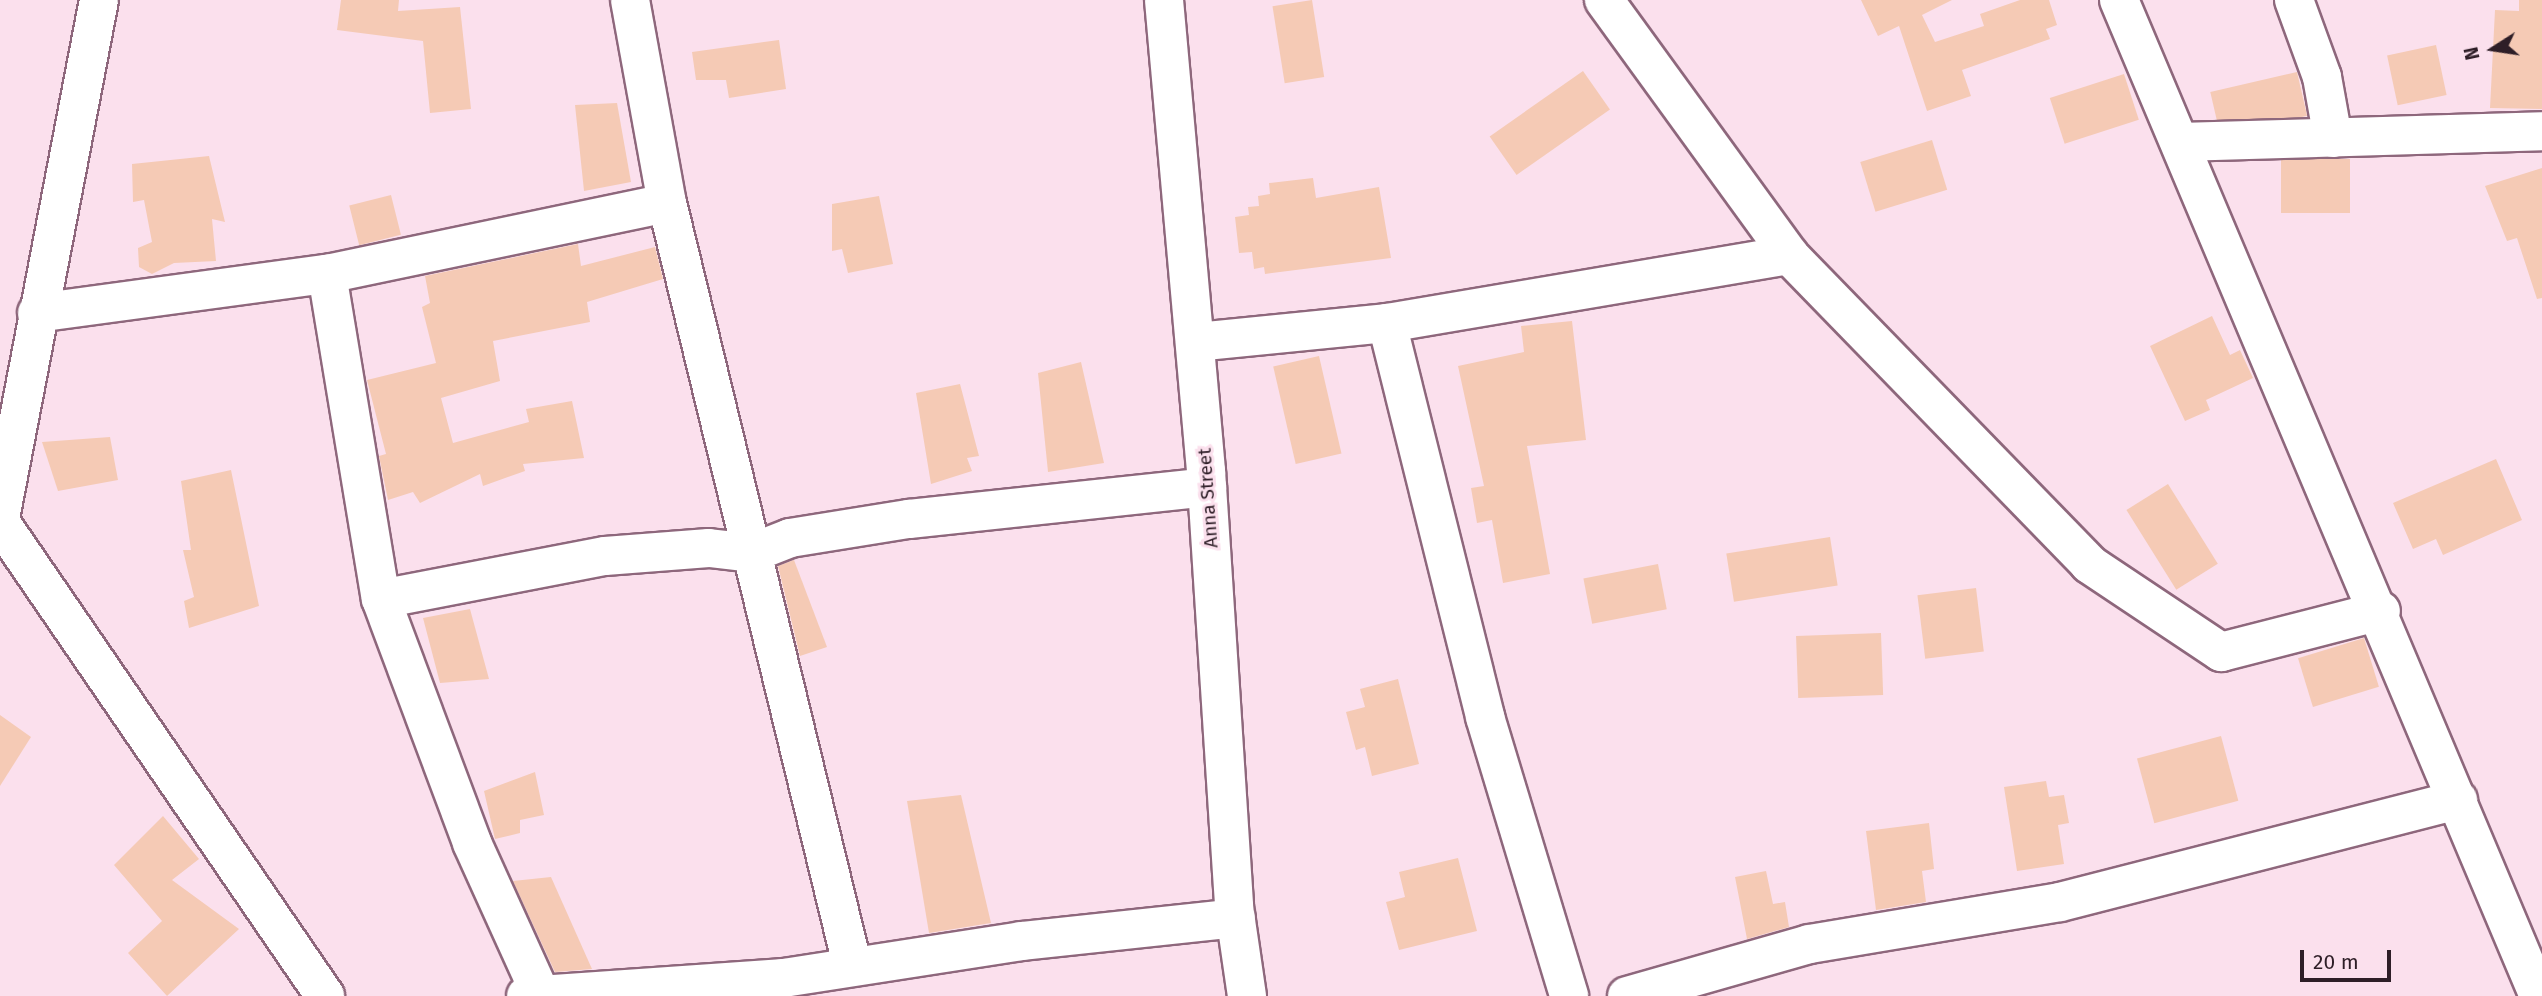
<!DOCTYPE html>
<style>
body{margin:0}
#map{position:relative;width:2542px;height:996px;overflow:hidden;background:#fbe0ed;font-family:"Fira Sans",sans-serif}
div>[style]{position:absolute}
.building>*{inset:0;background:#f5cab5;transform-origin:0 0}
.roads{filter:drop-shadow(2px 0 #8e677c) drop-shadow(-2px 0 #8e677c) drop-shadow(0 2px #8e677c) drop-shadow(0 -2px #8e677c)}
.minor>*{height:38px;margin:-19px;padding:0 19px;transform-origin:19px;border-radius:19px;background:#fff}
span{translate:-50% -50%;white-space:nowrap;text-align:center;line-height:1.15;-webkit-text-stroke:6px #fbe0ed;paint-order:stroke}
.street-label{font-size:19px;color:#2e1e27}
.north{position:absolute;left:2458px;top:14px;width:70px;height:70px;-webkit-text-stroke:5px #fbe0ed;paint-order:stroke;rotate:258deg;font-size:19px;font-weight:700;line-height:28px;text-align:center;color:#2e1e27}
.north::after{content:'';display:block;margin:auto;width:24px;height:32px;background:#2e1e27;clip-path:polygon(50% 0,100% 100%,50% 72%,0 100%)}
.scale{position:absolute;left:2300px;top:950px;width:91px;height:32px;box-sizing:border-box;border:4px solid #2e1e27;border-top:0;padding-left:9px;font-size:21px;line-height:24px;white-space:nowrap;color:#2e1e27;-webkit-text-stroke:5px #fbe0ed;paint-order:stroke}
</style>
<div id="map">
<div class="building">
<div style="clip-path:polygon(341px 0,399px 0,398px 11px,460px 7px,471px 109px,430px 113px,423px 41px,337px 30px)"></div>
<div style="left:1312px;top:0;width:78px;height:40px;rotate:81deg"></div>
<div style="clip-path:polygon(1861px 0,1952px 0,1922px 15px,1935px 42px,1984px 26px,1980px 14px,2020px 0,2049px 0,2057px 25px,2046px 29px,2050px 39px,1962px 70px,1971px 96px,1927px 111px,1899px 26px,1878px 36px)"></div>
<div style="clip-path:polygon(2519px 0,2542px 0,2542px 109px,2490px 108px,2495px 10px,2519px 11px)"></div>
<div style="clip-path:polygon(779px 40px,786px 89px,729px 98px,726px 80px,696px 80px,692px 52px)"></div>
<div style="left:2436px;top:45px;width:51px;height:50px;rotate:78deg"></div>
<div style="left:1583px;top:71px;width:47px;height:114px;rotate:55deg"></div>
<div style="left:2297px;top:72px;width:45px;height:89px;rotate:77deg"></div>
<div style="left:2124px;top:74px;width:48px;height:78px;rotate:72deg"></div>
<div style="clip-path:polygon(617px 103px,631px 182px,584px 191px,575px 105px)"></div>
<div style="left:1932px;top:140px;width:52px;height:75px;rotate:73deg"></div>
<div style="clip-path:polygon(209px 156px,225px 222px,212px 219px,216px 261px,174px 263px,152px 274px,139px 267px,138px 248px,152px 242px,144px 200px,133px 202px,132px 164px)"></div>
<div style="left:2350px;top:159px;width:54px;height:69px;rotate:90deg"></div>
<div style="clip-path:polygon(2542px 168px,2542px 298px,2537px 299px,2517px 238px,2507px 241px,2485px 186px)"></div>
<div style="clip-path:polygon(1313px 178px,1316px 198px,1379px 187px,1391px 258px,1265px 274px,1264px 267px,1254px 269px,1252px 252px,1239px 253px,1235px 217px,1249px 215px,1248px 207px,1259px 206px,1258px 196px,1270px 194px,1269px 183px)"></div>
<div style="left:391px;top:195px;width:41px;height:43px;rotate:76deg"></div>
<div style="clip-path:polygon(879px 196px,893px 264px,848px 273px,842px 249px,832px 251px,832px 204px)"></div>
<div style="clip-path:polygon(578px 244px,581px 266px,655px 247px,663px 279px,587px 302px,590px 322px,493px 341px,500px 381px,441px 398px,453px 443px,529px 422px,526px 409px,572px 401px,584px 458px,523px 464px,525px 471px,483px 486px,480px 474px,420px 503px,413px 492px,388px 500px,379px 456px,386px 454px,367px 380px,436px 363px,422px 307px,430px 303px,425px 276px)"></div>
<div style="clip-path:polygon(2212px 316px,2230px 355px,2240px 350px,2253px 378px,2206px 400px,2210px 410px,2185px 421px,2150px 346px)"></div>
<div style="clip-path:polygon(1572px 321px,1586px 440px,1527px 446px,1550px 574px,1503px 583px,1492px 520px,1477px 523px,1471px 488px,1484px 486px,1458px 366px,1524px 352px,1521px 326px)"></div>
<div style="left:1319px;top:356px;width:100px;height:47px;rotate:77deg"></div>
<div style="clip-path:polygon(1081px 362px,1104px 463px,1048px 472px,1038px 373px)"></div>
<div style="clip-path:polygon(960px 384px,979px 456px,967px 458px,972px 471px,931px 484px,916px 393px)"></div>
<div style="clip-path:polygon(110px 437px,118px 480px,58px 491px,42px 442px)"></div>
<div style="clip-path:polygon(2496px 459px,2522px 520px,2443px 555px,2436px 539px,2413px 549px,2393px 503px)"></div>
<div style="clip-path:polygon(231px 470px,259px 606px,189px 628px,184px 601px,194px 597px,183px 550px,191px 550px,181px 481px)"></div>
<div style="left:2168px;top:484px;width:94px;height:49px;rotate:58deg"></div>
<div style="left:1830px;top:537px;width:49px;height:105px;rotate:81deg"></div>
<div style="clip-path:polygon(794px 560px,827px 647px,800px 656px,778px 566px)"></div>
<div style="left:1658px;top:564px;width:46px;height:76px;rotate:79deg"></div>
<div style="left:1976px;top:588px;width:64px;height:59px;rotate:83deg"></div>
<div style="clip-path:polygon(470px 609px,489px 679px,440px 683px,423px 618px)"></div>
<div style="left:1881px;top:633px;width:62px;height:85px;rotate:88deg"></div>
<div style="left:2364px;top:638px;width:51px;height:69px;rotate:73deg"></div>
<div style="clip-path:polygon(1398px 679px,1419px 764px,1372px 776px,1365px 747px,1356px 750px,1346px 712px,1365px 707px,1360px 689px)"></div>
<div style="clip-path:polygon(0 715px,31px 737px,0 786px)"></div>
<div style="left:2221px;top:736px;width:67px;height:87px;rotate:75deg"></div>
<div style="clip-path:polygon(535px 772px,544px 815px,520px 820px,520px 833px,495px 839px,484px 791px)"></div>
<div style="clip-path:polygon(2046px 781px,2049px 797px,2064px 795px,2069px 823px,2058px 825px,2064px 864px,2017px 871px,2004px 787px)"></div>
<div style="clip-path:polygon(961px 795px,991px 923px,929px 933px,907px 801px)"></div>
<div style="clip-path:polygon(163px 816px,199px 859px,172px 880px,239px 929px,167px 996px,128px 953px,162px 921px,114px 865px)"></div>
<div style="clip-path:polygon(1929px 823px,1934px 869px,1922px 871px,1926px 902px,1876px 910px,1866px 831px)"></div>
<div style="clip-path:polygon(1458px 858px,1477px 931px,1399px 950px,1386px 902px,1405px 897px,1399px 872px)"></div>
<div style="clip-path:polygon(1766px 871px,1773px 904px,1785px 902px,1789px 927px,1747px 939px,1735px 877px)"></div>
<div style="clip-path:polygon(551px 877px,592px 969px,555px 972px,513px 881px)"></div>
</div>
<div class="roads">
<div class="minor">
<div style="left:630px;top:0;width:206px;rotate:79.7deg"></div>
<div style="left:667px;top:203px;width:783px;rotate:76.34deg"></div>
<div style="left:1164px;top:0;width:473px;rotate:84.9deg"></div>
<div style="left:1206px;top:471px;width:437px;rotate:86.3deg"></div>
<div style="left:1234px;top:907px;width:90px;rotate:81.7deg"></div>
<div style="left:1604px;top:0;width:315px;rotate:54deg"></div>
<div style="left:1789px;top:255px;width:431px;rotate:45.8deg"></div>
<div style="left:2089px;top:564px;width:159px;rotate:33.7deg"></div>
<div style="left:2221px;top:652px;width:165px;rotate:-14.4deg"></div>
<div style="left:2119px;top:0;width:1081px;rotate:67.14deg"></div>
<div style="left:2294px;top:0;width:82px;rotate:70deg"></div>
<div style="left:2322px;top:77px;width:62px;rotate:79.8deg"></div>
<div style="left:2180px;top:142px;width:362px;rotate:-1.7deg"></div>
<div style="left:327px;top:274px;width:329px;rotate:80.6deg"></div>
<div style="left:381px;top:599px;width:260px;rotate:69.5deg"></div>
<div style="left:472px;top:843px;width:165px;rotate:65.6deg"></div>
<div style="left:37px;top:313px;width:293px;rotate:-7.7deg"></div>
<div style="left:327px;top:274px;width:347px;rotate:-11.8deg"></div>
<div style="left:1387px;top:323px;width:406px;rotate:76deg"></div>
<div style="left:1485px;top:717px;width:291px;rotate:73.2deg"></div>
<div style="left:1196px;top:342px;width:192px;rotate:-5.7deg"></div>
<div style="left:1387px;top:323px;width:408px;rotate:-9.6deg"></div>
<div style="left:0;top:518px;width:527px;rotate:-79.18deg"></div>
<div style="left:0;top:522px;width:575px;rotate:55.56deg"></div>
<div style="left:381px;top:599px;width:228px;rotate:-10.9deg"></div>
<div style="left:605px;top:556px;width:104px;rotate:-4.4deg"></div>
<div style="left:709px;top:548px;width:43px;rotate:6.6deg"></div>
<div style="left:752px;top:553px;width:41px;rotate:-21.5deg"></div>
<div style="left:790px;top:538px;width:121px;rotate:-9.1deg"></div>
<div style="left:909px;top:519px;width:300px;rotate:-6.1deg"></div>
<div style="left:526px;top:996px;width:258px;rotate:-4deg"></div>
<div style="left:783px;top:978px;width:241px;rotate:-8.8deg"></div>
<div style="left:1021px;top:941px;width:216px;rotate:-6.1deg"></div>
<div style="left:1627px;top:996px;width:189px;rotate:-15.9deg"></div>
<div style="left:1809px;top:944px;width:254px;rotate:-9.5deg"></div>
<div style="left:2060px;top:902px;width:411px;rotate:-14.4deg"></div>
</div>
</div>
<div class="street-label">
<span style="left:1208px;top:498px;rotate:-94deg">Anna Street</span>
</div>
<div class="north">N</div>
<div class="scale">20 m</div>
</div>
